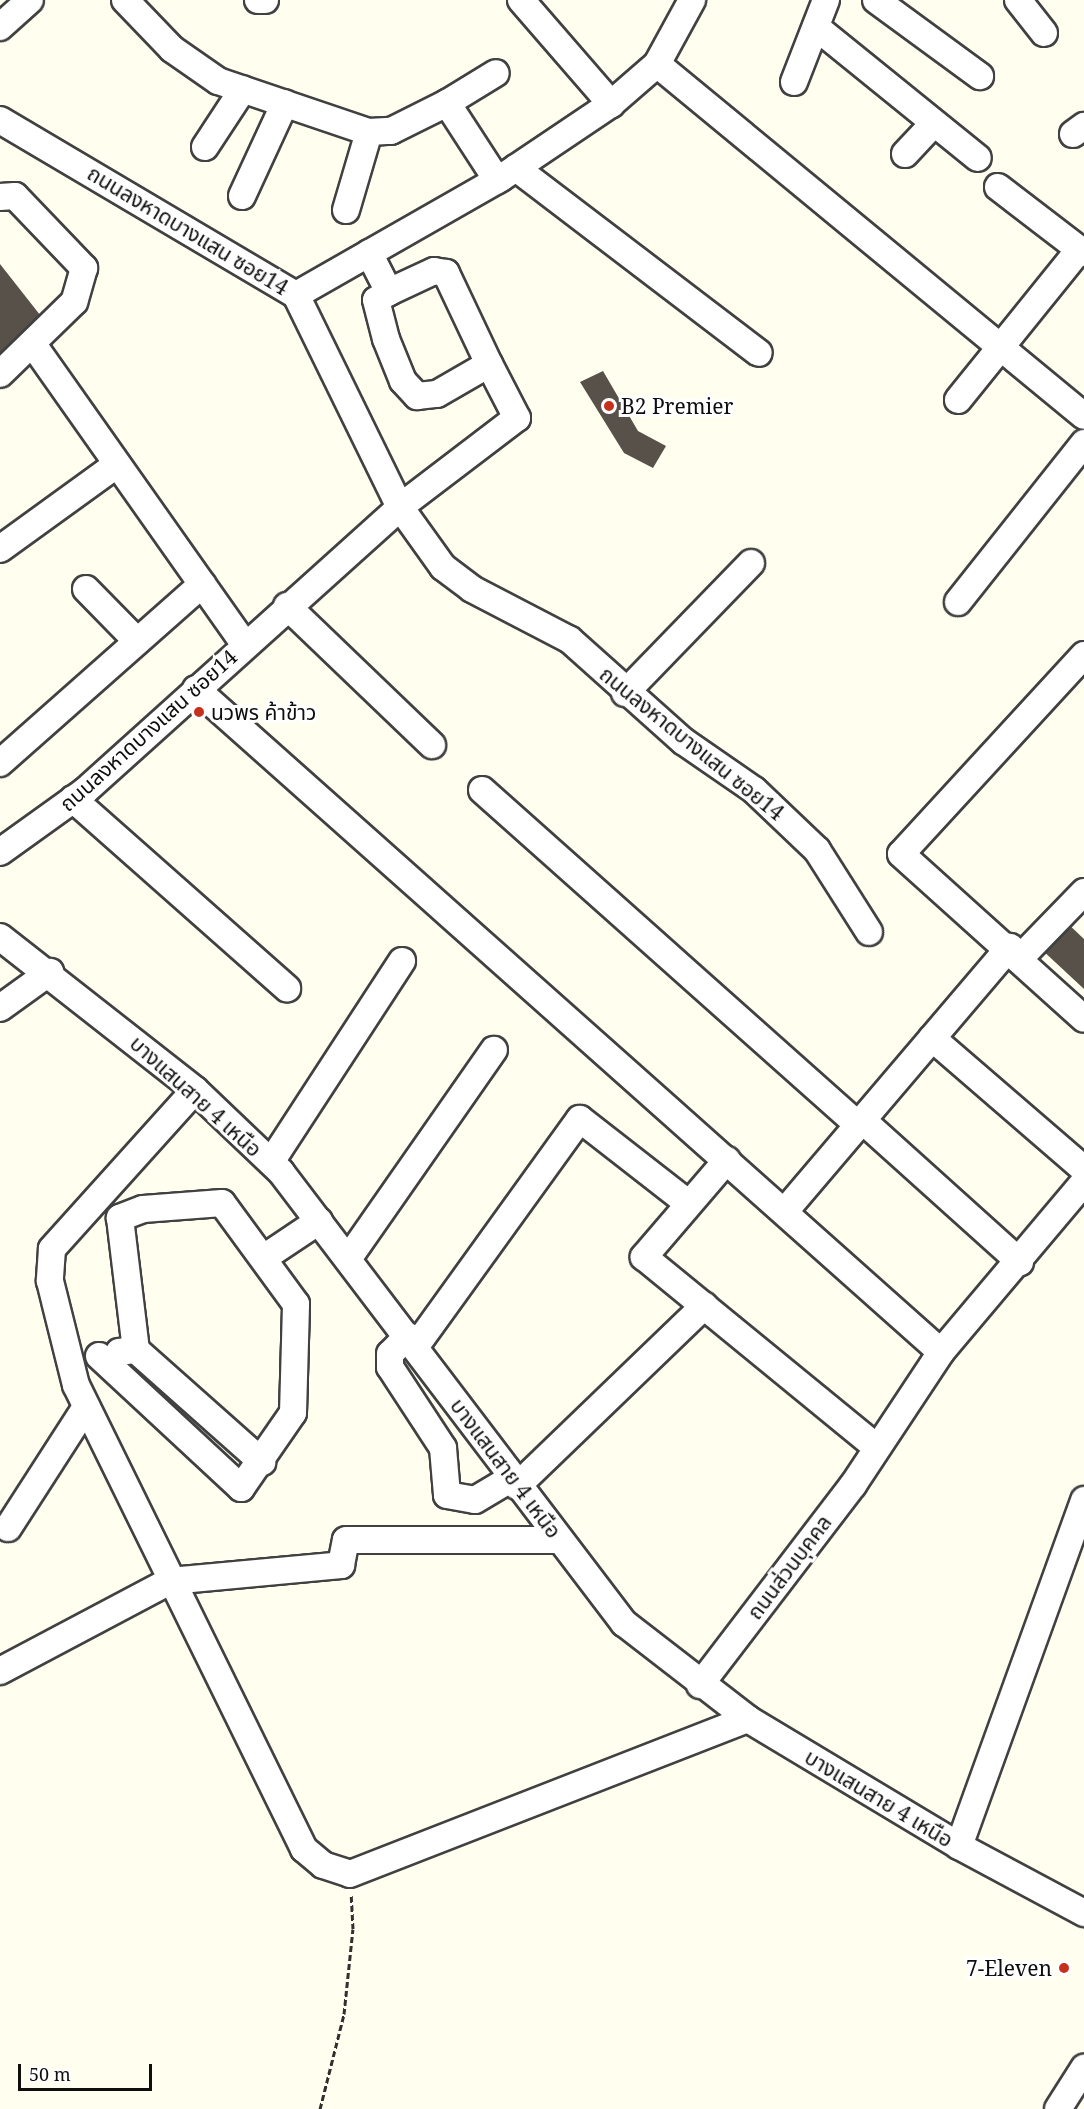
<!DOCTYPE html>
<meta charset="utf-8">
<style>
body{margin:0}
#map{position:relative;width:1084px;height:2109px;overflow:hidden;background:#fffeef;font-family:"Noto Serif","Noto Sans Thai",serif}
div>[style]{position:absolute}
.building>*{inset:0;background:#57514a}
.path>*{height:3px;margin-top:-1.5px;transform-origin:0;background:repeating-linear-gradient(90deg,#303030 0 6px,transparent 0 9px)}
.roads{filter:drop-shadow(2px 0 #414141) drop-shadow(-2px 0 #414141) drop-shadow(0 2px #414141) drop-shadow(0 -2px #414141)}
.minor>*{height:26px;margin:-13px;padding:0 13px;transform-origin:13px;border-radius:13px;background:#fff}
.dots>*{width:16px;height:16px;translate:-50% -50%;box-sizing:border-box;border:3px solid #fff;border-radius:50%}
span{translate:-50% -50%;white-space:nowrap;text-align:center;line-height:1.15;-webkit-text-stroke:6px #fff;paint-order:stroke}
.street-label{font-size:21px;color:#0e0e0e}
.poi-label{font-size:21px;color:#0e0e0e}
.left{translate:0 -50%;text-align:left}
.right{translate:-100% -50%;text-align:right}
.scale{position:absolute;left:18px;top:2064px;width:134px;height:27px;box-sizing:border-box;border:3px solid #0e0e0e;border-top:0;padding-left:8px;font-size:18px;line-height:21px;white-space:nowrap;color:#0e0e0e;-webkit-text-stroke:4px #fff;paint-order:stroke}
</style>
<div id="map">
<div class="building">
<div style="clip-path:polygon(0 264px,44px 320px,0 358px)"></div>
<div style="clip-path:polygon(603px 371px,638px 431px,666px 446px,653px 468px,624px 453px,580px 382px)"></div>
<div style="clip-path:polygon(1065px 921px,1084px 939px,1084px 989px,1040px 948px)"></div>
</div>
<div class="path">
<div style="left:320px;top:2109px;width:98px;rotate:-75.8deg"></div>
<div style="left:344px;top:2014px;width:85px;rotate:-84deg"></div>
<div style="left:353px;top:1929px;width:35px;rotate:-93deg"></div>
</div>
<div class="roads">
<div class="minor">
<div style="left:125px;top:0;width:68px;rotate:46.2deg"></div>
<div style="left:172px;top:49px;width:56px;rotate:34.8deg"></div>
<div style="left:218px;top:81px;width:159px;rotate:18.7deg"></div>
<div style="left:369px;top:132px;width:22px;rotate:-3deg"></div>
<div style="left:391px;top:131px;width:63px;rotate:-26.6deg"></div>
<div style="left:447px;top:103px;width:92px;rotate:57deg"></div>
<div style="left:258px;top:0;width:7px"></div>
<div style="left:521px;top:0;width:138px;rotate:49.1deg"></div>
<div style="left:876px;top:0;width:129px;rotate:36.2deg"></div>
<div style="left:1018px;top:0;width:42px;rotate:51.8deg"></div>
<div style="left:0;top:27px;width:40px;rotate:-42deg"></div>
<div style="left:816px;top:27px;width:208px;rotate:39deg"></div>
<div style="left:657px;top:64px;width:553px;rotate:39.5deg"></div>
<div style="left:794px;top:82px;width:88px;rotate:-68.7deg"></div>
<div style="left:447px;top:103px;width:57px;rotate:-31.5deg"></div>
<div style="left:0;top:120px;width:344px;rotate:30.6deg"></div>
<div style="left:296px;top:295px;width:236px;rotate:63.9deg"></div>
<div style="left:400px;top:507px;width:74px;rotate:54.4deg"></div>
<div style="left:443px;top:567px;width:36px;rotate:37deg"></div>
<div style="left:472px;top:589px;width:110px;rotate:27.5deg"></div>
<div style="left:570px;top:640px;width:152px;rotate:41.8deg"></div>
<div style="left:683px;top:741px;width:86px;rotate:34.6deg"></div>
<div style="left:754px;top:790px;width:87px;rotate:43.6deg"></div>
<div style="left:817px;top:850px;width:97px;rotate:57.6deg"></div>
<div style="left:1073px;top:134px;width:14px;rotate:-36deg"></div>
<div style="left:205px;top:147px;width:69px;rotate:-56.8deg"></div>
<div style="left:905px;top:154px;width:42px;rotate:-46.9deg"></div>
<div style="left:516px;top:168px;width:305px;rotate:37.3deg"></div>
<div style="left:998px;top:187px;width:108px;rotate:37.5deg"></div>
<div style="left:242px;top:196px;width:102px;rotate:-65.2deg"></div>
<div style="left:0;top:197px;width:15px;rotate:-4deg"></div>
<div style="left:15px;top:196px;width:100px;rotate:46.2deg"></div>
<div style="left:84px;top:268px;width:35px;rotate:106deg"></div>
<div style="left:74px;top:302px;width:103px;rotate:135.8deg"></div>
<div style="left:346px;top:210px;width:81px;rotate:-73.6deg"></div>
<div style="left:369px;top:253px;width:44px;rotate:62.9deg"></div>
<div style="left:389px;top:292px;width:15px;rotate:148deg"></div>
<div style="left:376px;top:300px;width:40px;rotate:75.6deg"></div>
<div style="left:386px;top:339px;width:45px;rotate:68deg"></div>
<div style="left:403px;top:381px;width:21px;rotate:47deg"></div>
<div style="left:417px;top:396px;width:20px;rotate:-6deg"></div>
<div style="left:437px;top:394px;width:60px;rotate:-30deg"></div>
<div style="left:489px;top:364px;width:101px;rotate:-115.3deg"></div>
<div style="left:446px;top:273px;width:12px;rotate:-171deg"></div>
<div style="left:434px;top:271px;width:50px;rotate:155deg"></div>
<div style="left:296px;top:295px;width:236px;rotate:-29.7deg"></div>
<div style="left:501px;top:178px;width:133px;rotate:-33.9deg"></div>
<div style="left:611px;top:104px;width:61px;rotate:-41deg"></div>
<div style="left:657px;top:64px;width:73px;rotate:-61.3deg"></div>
<div style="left:32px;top:343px;width:368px;rotate:54.8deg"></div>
<div style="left:958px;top:400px;width:194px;rotate:-51.1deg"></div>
<div style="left:0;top:549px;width:143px;rotate:-35.9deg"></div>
<div style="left:86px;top:589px;width:73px;rotate:45.6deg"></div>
<div style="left:958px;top:602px;width:203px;rotate:-51.6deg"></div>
<div style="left:287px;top:606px;width:201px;rotate:43.8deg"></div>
<div style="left:1084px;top:655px;width:270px;rotate:132.6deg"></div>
<div style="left:901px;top:854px;width:246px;rotate:42deg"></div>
<div style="left:196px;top:689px;width:997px;rotate:41.67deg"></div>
<div style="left:625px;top:693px;width:181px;rotate:-45.9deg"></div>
<div style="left:0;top:763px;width:270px;rotate:-41.5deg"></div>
<div style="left:482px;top:790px;width:502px;rotate:41.69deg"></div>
<div style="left:73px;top:799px;width:286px;rotate:41.5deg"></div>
<div style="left:0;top:852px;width:105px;rotate:-35.7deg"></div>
<div style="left:85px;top:791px;width:424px;rotate:-42deg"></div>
<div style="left:400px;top:507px;width:147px;rotate:-37.3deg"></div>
<div style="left:517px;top:418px;width:61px;rotate:-117.4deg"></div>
<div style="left:0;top:937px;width:248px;rotate:38.1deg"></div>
<div style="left:195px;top:1090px;width:119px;rotate:43.6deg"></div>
<div style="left:281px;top:1172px;width:567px;rotate:52.75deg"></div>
<div style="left:624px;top:1623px;width:157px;rotate:37.7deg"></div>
<div style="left:748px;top:1719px;width:246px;rotate:31deg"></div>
<div style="left:959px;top:1846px;width:142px;rotate:28.2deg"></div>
<div style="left:1020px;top:958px;width:92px;rotate:-45.9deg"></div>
<div style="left:0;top:1008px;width:62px;rotate:-35.8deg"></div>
<div style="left:932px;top:1038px;width:201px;rotate:40.8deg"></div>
<div style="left:195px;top:1090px;width:214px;rotate:132deg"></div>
<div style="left:52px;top:1249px;width:32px;rotate:94deg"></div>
<div style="left:50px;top:1281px;width:107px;rotate:76deg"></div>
<div style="left:76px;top:1385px;width:517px;rotate:63.83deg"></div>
<div style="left:304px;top:1849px;width:25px;rotate:40deg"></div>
<div style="left:323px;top:1865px;width:28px;rotate:18deg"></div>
<div style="left:350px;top:1874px;width:427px;rotate:-21.3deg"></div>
<div style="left:861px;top:1119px;width:214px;rotate:42deg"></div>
<div style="left:727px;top:1160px;width:128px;rotate:130.6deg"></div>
<div style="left:644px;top:1257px;width:301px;rotate:39.3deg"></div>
<div style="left:271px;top:1162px;width:240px;rotate:-56.9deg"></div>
<div style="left:785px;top:1211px;width:347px;rotate:-49.6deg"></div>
<div style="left:265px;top:1257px;width:65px;rotate:-33.7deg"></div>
<div style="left:348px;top:1259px;width:255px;rotate:-55.1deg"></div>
<div style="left:408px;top:1336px;width:25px;rotate:135deg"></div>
<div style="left:390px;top:1354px;width:13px;rotate:90deg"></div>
<div style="left:390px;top:1367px;width:97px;rotate:56.8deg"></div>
<div style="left:443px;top:1448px;width:47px;rotate:85.1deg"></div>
<div style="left:447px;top:1495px;width:28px;rotate:10deg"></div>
<div style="left:475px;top:1500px;width:43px;rotate:-30.7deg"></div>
<div style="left:416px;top:1346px;width:280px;rotate:-54.2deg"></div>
<div style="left:580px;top:1119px;width:137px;rotate:37.9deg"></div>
<div style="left:119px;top:1352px;width:17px;rotate:-7deg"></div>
<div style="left:136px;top:1350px;width:169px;rotate:41.6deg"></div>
<div style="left:99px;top:1356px;width:194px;rotate:42.9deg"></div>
<div style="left:241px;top:1488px;width:91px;rotate:-55.3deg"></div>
<div style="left:293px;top:1413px;width:109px;rotate:-88.4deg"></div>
<div style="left:296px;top:1304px;width:125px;rotate:-126.2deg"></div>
<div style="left:222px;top:1203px;width:79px;rotate:175.7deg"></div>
<div style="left:143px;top:1209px;width:25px;rotate:159deg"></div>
<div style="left:120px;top:1218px;width:133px;rotate:83.1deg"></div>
<div style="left:517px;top:1486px;width:260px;rotate:-43.9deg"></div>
<div style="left:8px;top:1528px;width:144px;rotate:-57.2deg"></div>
<div style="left:0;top:1671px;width:192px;rotate:-27.9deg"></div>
<div style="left:170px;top:1581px;width:172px;rotate:-5.3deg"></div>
<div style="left:341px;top:1565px;width:25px;rotate:-79deg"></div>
<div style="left:346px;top:1540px;width:214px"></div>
<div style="left:700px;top:1685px;width:252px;rotate:-52.6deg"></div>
<div style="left:853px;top:1485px;width:159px;rotate:-56.5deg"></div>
<div style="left:941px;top:1352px;width:222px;rotate:-49.9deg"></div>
<div style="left:959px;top:1846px;width:368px;rotate:-70.1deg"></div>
<div style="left:1058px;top:2109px;width:49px;rotate:-57.6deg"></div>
</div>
</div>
<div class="dots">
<div style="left:609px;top:406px;background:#c6311e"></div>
<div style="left:199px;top:712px;background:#c6311e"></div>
<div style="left:1064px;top:1968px;background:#c6311e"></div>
</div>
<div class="street-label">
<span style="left:188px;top:230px;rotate:31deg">ถนนลงหาดบางแสน ซอย14</span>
<span style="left:148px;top:730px;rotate:-42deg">ถนนลงหาดบางแสน ซอย14</span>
<span style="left:692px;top:743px;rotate:39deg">ถนนลงหาดบางแสน ซอย14</span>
<span style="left:196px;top:1096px;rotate:42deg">บางแสนสาย 4 เหนือ</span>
<span style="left:506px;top:1468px;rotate:53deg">บางแสนสาย 4 เหนือ</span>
<span style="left:789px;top:1567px;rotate:-53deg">ถนนส่วนบุคคล</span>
<span style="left:879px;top:1798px;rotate:31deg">บางแสนสาย 4 เหนือ</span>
</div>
<div class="poi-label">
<span class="left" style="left:621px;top:406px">B2 Premier</span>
<span class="left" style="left:211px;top:712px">นวพร ค้าข้าว</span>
<span class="right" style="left:1052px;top:1968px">7-Eleven</span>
</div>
<div class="scale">50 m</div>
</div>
